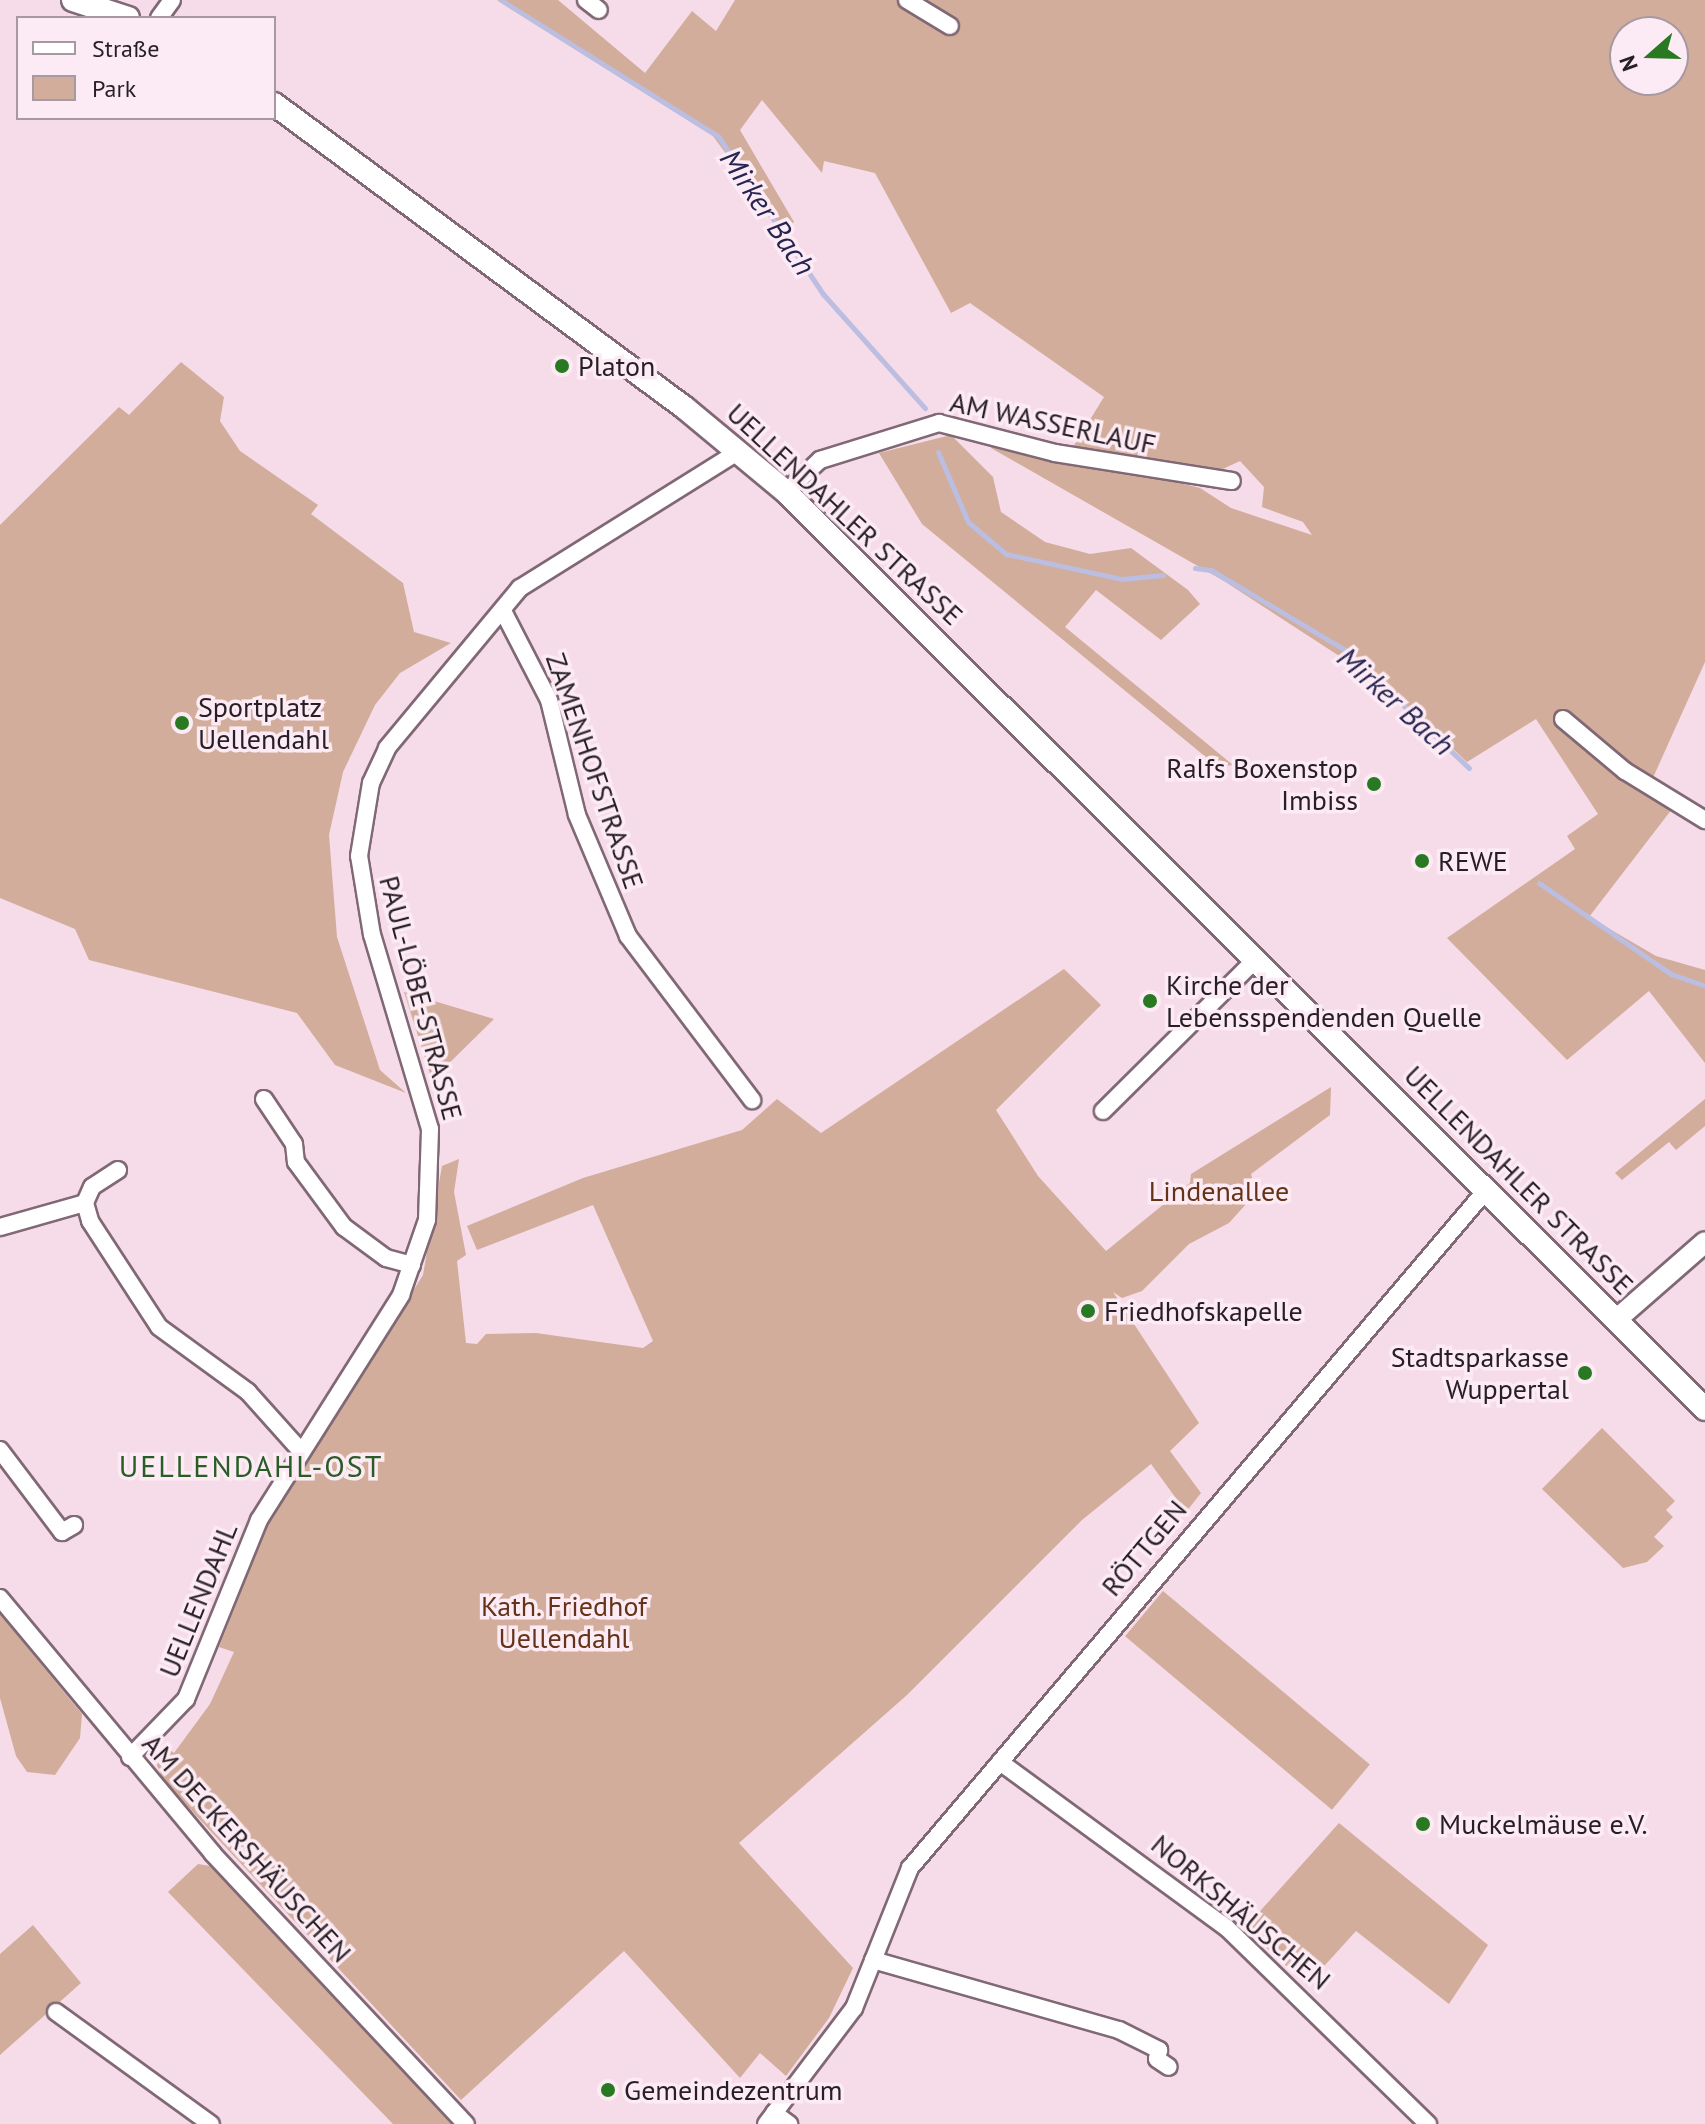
<!DOCTYPE html>
<meta charset="utf-8">
<style>
body{margin:0}
#map{position:relative;width:1705px;height:2124px;overflow:hidden;background:#f6dbe9;font-family:"PT Sans",sans-serif}
div>[style]{position:absolute}
.green>*{inset:0;background:#d2ad9b;transform-origin:0 0}
.stream>*{height:5px;margin:-2.5px;padding:0 2.5px;transform-origin:2.5px;border-radius:2.5px;background:#bbbde1}
.roads{filter:drop-shadow(2px 0 #806875) drop-shadow(-2px 0 #806875) drop-shadow(0 2px #806875) drop-shadow(0 -2px #806875)}
.minor>*{height:16px;margin:-8px;padding:0 8px;transform-origin:8px;border-radius:8px;background:#fff}
.tertiary>*{height:20px;margin:-10px;padding:0 10px;transform-origin:10px;border-radius:10px;background:#fff}
.secondary>*{height:22px;margin:-11px;padding:0 11px;transform-origin:11px;border-radius:11px;background:#fff}
.dots>*{width:22px;height:22px;translate:-50% -50%;box-sizing:border-box;border:4px solid #fcebf4;border-radius:50%}
span{translate:-50% -50%;white-space:nowrap;text-align:center;line-height:1.15;-webkit-text-stroke:7px #fcebf4;paint-order:stroke}
.poi-label{font-size:28px;color:#281f24}
.left{translate:0 -50%;text-align:left}
.right{translate:-100% -50%;text-align:right}
.street-label{font-size:28px;color:#281f24}
.park-label{font-size:28px;color:#643318}
.water-label{font-size:30px;color:#262451;font-style:italic}
.neighbourhood-label{font-size:30px;color:#2a5c26;letter-spacing:2px}
.legend{position:absolute;left:16px;top:16px;width:260px;height:104px;box-sizing:border-box;background:#fcebf4;border:2px solid #a799a1;margin:0;padding:10px 14px;list-style:none;font-size:24px;color:#281f24}
.legend li{display:flex;align-items:center;gap:16px;height:40px}
.legend b{width:40px;border:2px solid #a799a1}
.north{position:absolute;left:1609px;top:16px;width:80px;height:80px;box-sizing:border-box;background:#fcebf4;border:2px solid #a799a1;border-radius:50%;rotate:250deg;font-size:22px;font-weight:700;line-height:32px;text-align:center;color:#281f24}
.north::after{content:'';display:block;margin:auto;width:28px;height:36px;background:#287922;clip-path:polygon(50% 0,100% 100%,50% 72%,0 100%)}
</style>
<div id="map">
<div class="green">
<div style="clip-path:polygon(evenodd,497px 0,558px 0,645px 73px,692px 11px,716px 31px,735px 0,1705px 0,1705px 662px,1647px 791px,1672px 809px,1589px 917px,1656px 956px,1705px 970px,1705px 1063px,1649px 991px,1567px 1060px,1447px 938px,1575px 849px,1567px 836px,1598px 814px,1536px 719px,1467px 762px,1387px 687px,1224px 581px,991px 448px,990px 435px,1200px 488px,1231px 508px,1312px 535px,1303px 522px,1262px 507px,1264px 487px,1240px 461px,1212px 474px,1070px 452px,1104px 397px,970px 303px,951px 313px,875px 173px,824px 161px,822px 173px,762px 100px,740px 130px,794px 222px,783px 231px,713px 136px,497px 0,1625px 32px,1673px 32px,1673px 80px,1625px 80px,1625px 32px)"></div>
<div style="clip-path:polygon(181px 362px,224px 397px,220px 421px,240px 451px,318px 505px,311px 514px,403px 583px,414px 632px,451px 643px,400px 673px,375px 705px,343px 772px,329px 835px,337px 937px,380px 1070px,406px 1093px,335px 1065px,297px 1013px,89px 960px,75px 929px,0 898px,0 525px,119px 407px,129px 415px)"></div>
<div style="clip-path:polygon(951px 435px,993px 477px,1001px 512px,1045px 542px,1090px 554px,1131px 548px,1188px 590px,1200px 604px,1161px 640px,1096px 590px,1065px 627px,1233px 765px,1218px 767px,922px 524px,879px 453px)"></div>
<div style="clip-path:polygon(1064px 969px,1101px 1005px,996px 1110px,1038px 1176px,1106px 1251px,1190px 1183px,1191px 1174px,1331px 1087px,1330px 1115px,1251px 1174px,1256px 1193px,1229px 1223px,1189px 1244px,1142px 1291px,1122px 1298px,1113px 1292px,1199px 1423px,1170px 1451px,1201px 1493px,1186px 1512px,1151px 1464px,1082px 1520px,907px 1695px,739px 1843px,853px 1968px,829px 2018px,786px 2076px,760px 2053px,740px 2078px,624px 1951px,461px 2100px,163px 1780px,157px 1765px,164px 1745px,174px 1753px,210px 1704px,234px 1652px,219px 1647px,267px 1526px,423px 1275px,442px 1166px,459px 1159px,454px 1192px,466px 1255px,457px 1261px,466px 1343px,477px 1344px,486px 1334px,536px 1333px,643px 1348px,653px 1341px,593px 1205px,477px 1250px,467px 1226px,583px 1178px,742px 1130px,777px 1099px,821px 1133px)"></div>
<div style="clip-path:polygon(404px 992px,494px 1019px,432px 1080px)"></div>
<div style="clip-path:polygon(1705px 1099px,1705px 1126px,1676px 1150px,1669px 1142px,1622px 1180px,1615px 1173px)"></div>
<div style="clip-path:polygon(1602px 1428px,1675px 1501px,1666px 1510px,1673px 1517px,1654px 1537px,1664px 1546px,1647px 1562px,1623px 1568px,1542px 1489px)"></div>
<div style="left:1163px;top:1591px;width:270px;height:59px;rotate:40deg"></div>
<div style="clip-path:polygon(0 1614px,82px 1714px,80px 1738px,55px 1775px,27px 1772px,16px 1756px,0 1698px)"></div>
<div style="clip-path:polygon(1339px 1823px,1488px 1945px,1449px 2004px,1356px 1931px,1307px 1985px,1245px 1928px)"></div>
<div style="clip-path:polygon(198px 1864px,210px 1866px,451px 2124px,393px 2124px,168px 1892px)"></div>
<div style="clip-path:polygon(33px 1925px,81px 1983px,0 2055px,0 1954px)"></div>
</div>
<div class="stream">
<div style="left:501px;top:0;width:256px;rotate:32.1deg"></div>
<div style="left:718px;top:136px;width:190px;rotate:56.4deg"></div>
<div style="left:823px;top:294px;width:153px;rotate:48.2deg"></div>
<div style="left:938px;top:452px;width:76px;rotate:66.8deg"></div>
<div style="left:968px;top:522px;width:50px;rotate:40.1deg"></div>
<div style="left:1006px;top:554px;width:119px;rotate:12.2deg"></div>
<div style="left:1122px;top:579px;width:41px;rotate:-5.6deg"></div>
<div style="left:1195px;top:568px;width:16px;rotate:7deg"></div>
<div style="left:1211px;top:570px;width:156px;rotate:30.8deg"></div>
<div style="left:1345px;top:650px;width:171px;rotate:43.6deg"></div>
<div style="left:1539px;top:883px;width:160px;rotate:34.6deg"></div>
<div style="left:1671px;top:974px;width:36px;rotate:19deg"></div>
</div>
<div class="roads">
<div class="minor">
<div style="left:586px;top:0;width:16px;rotate:38deg"></div>
<div style="left:907px;top:0;width:50px;rotate:31.2deg"></div>
<div style="left:159px;top:18px;width:22px;rotate:-54deg"></div>
<div style="left:786px;top:492px;width:47px;rotate:-43.3deg"></div>
<div style="left:820px;top:460px;width:125px;rotate:-17.3deg"></div>
<div style="left:939px;top:423px;width:120px;rotate:14.5deg"></div>
<div style="left:1055px;top:453px;width:179px;rotate:9deg"></div>
<div style="left:503px;top:611px;width:100px;rotate:62.7deg"></div>
<div style="left:549px;top:700px;width:118px;rotate:76.3deg"></div>
<div style="left:577px;top:815px;width:131px;rotate:67.1deg"></div>
<div style="left:628px;top:936px;width:206px;rotate:52.9deg"></div>
<div style="left:1563px;top:719px;width:81px;rotate:40deg"></div>
<div style="left:1625px;top:771px;width:94px;rotate:31.5deg"></div>
<div style="left:264px;top:1099px;width:54px;rotate:56.3deg"></div>
<div style="left:294px;top:1144px;width:18px;rotate:84deg"></div>
<div style="left:296px;top:1162px;width:81px;rotate:53.6deg"></div>
<div style="left:344px;top:1227px;width:52px;rotate:36.4deg"></div>
<div style="left:386px;top:1258px;width:27px;rotate:15deg"></div>
<div style="left:1103px;top:1111px;width:217px;rotate:-44.8deg"></div>
<div style="left:118px;top:1170px;width:31px;rotate:147deg"></div>
<div style="left:92px;top:1187px;width:17px;rotate:114deg"></div>
<div style="left:85px;top:1203px;width:19px;rotate:74deg"></div>
<div style="left:90px;top:1221px;width:126px;rotate:56.9deg"></div>
<div style="left:159px;top:1327px;width:110px;rotate:36.1deg"></div>
<div style="left:248px;top:1392px;width:79px;rotate:48.1deg"></div>
<div style="left:0;top:1227px;width:88px;rotate:-15.8deg"></div>
<div style="left:0;top:1450px;width:103px;rotate:52.9deg"></div>
<div style="left:62px;top:1532px;width:14px;rotate:-30deg"></div>
<div style="left:0;top:1598px;width:333px;rotate:50.2deg"></div>
<div style="left:213px;top:1854px;width:370px;rotate:46.9deg"></div>
<div style="left:130px;top:1757px;width:81px;rotate:-46deg"></div>
<div style="left:186px;top:1699px;width:193px;rotate:-67.8deg"></div>
<div style="left:259px;top:1520px;width:266px;rotate:-57.7deg"></div>
<div style="left:401px;top:1295px;width:79px;rotate:-70.9deg"></div>
<div style="left:427px;top:1220px;width:91px;rotate:-88.1deg"></div>
<div style="left:430px;top:1129px;width:202px;rotate:-106.6deg"></div>
<div style="left:372px;top:935px;width:80px;rotate:-99.3deg"></div>
<div style="left:359px;top:856px;width:74px;rotate:-80.7deg"></div>
<div style="left:371px;top:783px;width:38px;rotate:-65deg"></div>
<div style="left:387px;top:748px;width:208px;rotate:-50.3deg"></div>
<div style="left:520px;top:588px;width:258px;rotate:-32deg"></div>
<div style="left:1000px;top:1762px;width:281px;rotate:36.2deg"></div>
<div style="left:1227px;top:1928px;width:281px;rotate:44.3deg"></div>
<div style="left:873px;top:1960px;width:256px;rotate:15.9deg"></div>
<div style="left:1119px;top:2030px;width:45px;rotate:26.6deg"></div>
<div style="left:1159px;top:2050px;width:9px;rotate:103deg"></div>
<div style="left:1157px;top:2059px;width:14px;rotate:34deg"></div>
<div style="left:56px;top:2012px;width:191px;rotate:35.9deg"></div>
<div style="left:774px;top:2113px;width:19px;rotate:36deg"></div>
<div style="left:766px;top:2124px;width:146px;rotate:-52.8deg"></div>
<div style="left:854px;top:2008px;width:151px;rotate:-68.2deg"></div>
<div style="left:910px;top:1868px;width:891px;rotate:-49.64deg"></div>
</div>
<div class="tertiary">
<div style="left:1616px;top:1320px;width:118px;rotate:-41.2deg"></div>
</div>
<div class="secondary">
<div style="left:73px;top:0;width:58px;rotate:18.1deg"></div>
<div style="left:274px;top:104px;width:511px;rotate:36.49deg"></div>
<div style="left:685px;top:408px;width:131px;rotate:39.7deg"></div>
<div style="left:786px;top:492px;width:1298px;rotate:44.94deg"></div>
</div>
</div>
<div class="dots">
<div style="left:562px;top:366px;background:#287922"></div>
<div style="left:182px;top:723px;background:#287922"></div>
<div style="left:1374px;top:784px;background:#287922"></div>
<div style="left:1422px;top:861px;background:#287922"></div>
<div style="left:1150px;top:1001px;background:#287922"></div>
<div style="left:1088px;top:1311px;background:#287922"></div>
<div style="left:1585px;top:1373px;background:#287922"></div>
<div style="left:1423px;top:1824px;background:#287922"></div>
<div style="left:608px;top:2090px;background:#287922"></div>
</div>
<div class="poi-label">
<span class="left" style="left:578px;top:366px">Platon</span>
<span class="left" style="left:198px;top:723px">Sportplatz<br>Uellendahl</span>
<span class="right" style="left:1358px;top:784px">Ralfs Boxenstop<br>Imbiss</span>
<span class="left" style="left:1438px;top:861px">REWE</span>
<span class="left" style="left:1166px;top:1001px">Kirche der<br>Lebensspendenden Quelle</span>
<span class="left" style="left:1104px;top:1311px">Friedhofskapelle</span>
<span class="right" style="left:1569px;top:1373px">Stadtsparkasse<br>Wuppertal</span>
<span class="left" style="left:1439px;top:1824px">Muckelmäuse e.V.</span>
<span class="left" style="left:624px;top:2090px">Gemeindezentrum</span>
</div>
<div class="street-label">
<span style="left:1053px;top:423px;rotate:12deg">AM WASSERLAUF</span>
<span style="left:845px;top:514px;rotate:43deg">UELLENDAHLER STRASSE</span>
<span style="left:595px;top:771px;rotate:71deg">ZAMENHOFSTRASSE</span>
<span style="left:421px;top:998px;rotate:75deg">PAUL-LÖBE-STRASSE</span>
<span style="left:1519px;top:1180px;rotate:45deg">UELLENDAHLER STRASSE</span>
<span style="left:1144px;top:1548px;rotate:-50deg">RÖTTGEN</span>
<span style="left:198px;top:1600px;rotate:-68deg">UELLENDAHL</span>
<span style="left:247px;top:1848px;rotate:48deg">AM DECKERSHÄUSCHEN</span>
<span style="left:1241px;top:1912px;rotate:40deg">NORKSHÄUSCHEN</span>
</div>
<div class="park-label">
<span style="left:1219px;top:1191px">Lindenallee</span>
<span style="left:564px;top:1622px">Kath. Friedhof<br>Uellendahl</span>
</div>
<div class="water-label">
<span style="left:768px;top:212px;rotate:56deg">Mirker Bach</span>
<span style="left:1396px;top:701px;rotate:42deg">Mirker Bach</span>
</div>
<div class="neighbourhood-label">
<span style="left:251px;top:1466px">UELLENDAHL-OST</span>
</div>
<ul class="legend">
<li><b style="height:10px;background:#fff"></b>Straße</li>
<li><b style="height:22px;background:#d2ad9b"></b>Park</li>
</ul>
<div class="north">N</div>
</div>
